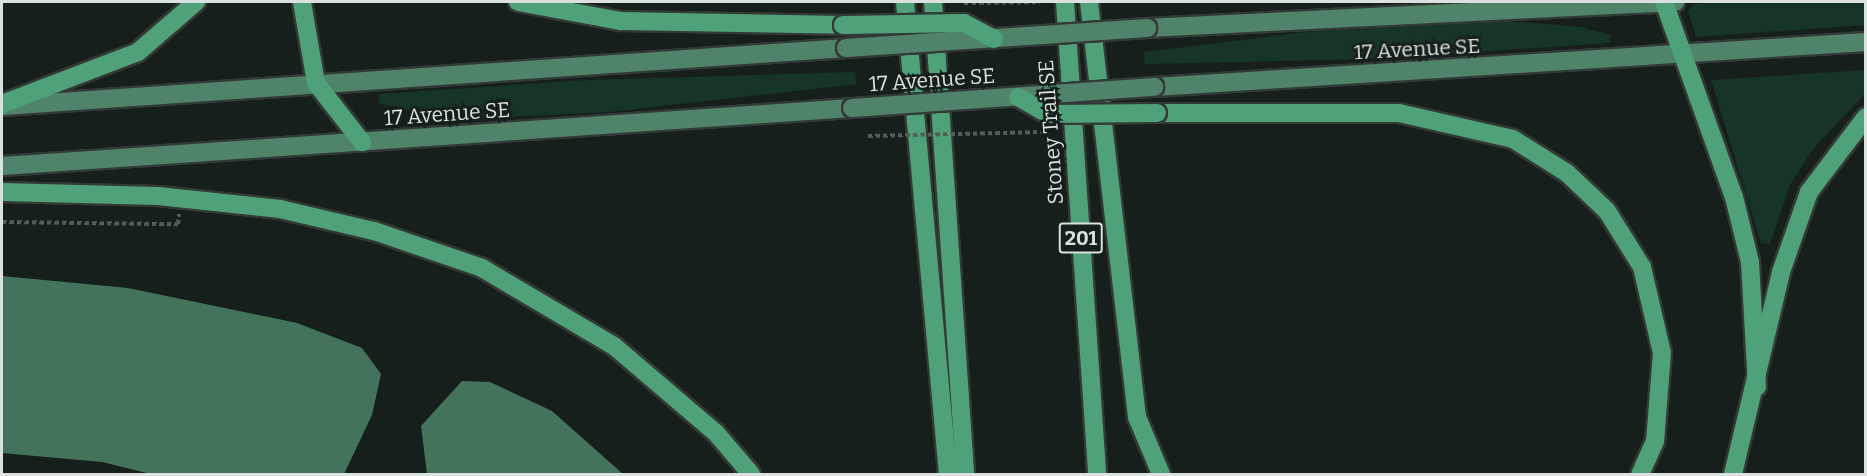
<!DOCTYPE html>
<style>
body{margin:0}
#map{position:relative;width:1867px;height:476px;overflow:hidden;background:#161f1a;font-family:Bitter,serif}
div>[style]{position:absolute}
.green>*{inset:0;background:#173526}
.water>*{inset:0;background:#44735b}
.path>*{height:4px;margin-top:-2px;transform-origin:0;background:repeating-linear-gradient(90deg,#545c57 0 4.5px,transparent 0 7.5px)}
.roads{filter:drop-shadow(2px 0 #333935) drop-shadow(-2px 0 #333935) drop-shadow(0 2px #333935) drop-shadow(0 -2px #333935)}
.major>*{height:18px;margin:-9px;padding:0 9px;transform-origin:9px;border-radius:9px;background:#4f846a}
.highway>*{height:18px;margin:-9px;padding:0 9px;transform-origin:9px;border-radius:9px;background:#4fa179}
.path-bridge>*{height:4px;margin-top:-2px;transform-origin:0;background:repeating-linear-gradient(90deg,#545c57 0 4.5px,transparent 0 7.5px)}
.bridges{filter:drop-shadow(2px 0 #333935) drop-shadow(-2px 0 #333935) drop-shadow(0 2px #333935) drop-shadow(0 -2px #333935)}
.major-bridge>*{height:18px;margin:-9px;padding:0 9px;transform-origin:9px;border-radius:9px;background:#4f846a}
.highway-bridge>*{height:18px;margin:-9px;padding:0 9px;transform-origin:9px;border-radius:9px;background:#4fa179}
span{translate:-50% -50%;white-space:nowrap;text-align:center;line-height:1.15;-webkit-text-stroke:5px #161f1a;paint-order:stroke}
.shield-label span{padding:2px 4px;background:#161f1a;border:2px solid;border-radius:4px;-webkit-text-stroke-width:0}
.shield-label{font-size:20px;color:#dbe1de;font-weight:700}
.street-label{font-size:21px;color:#dbe1de}
.frame{position:absolute;inset:0;border:3px solid #dbe1de;pointer-events:none}
</style>
<div id="map">
<div class="green">
<div style="clip-path:polygon(1724px 2px,1865px 2px,1865px 25px,1696px 37px,1688px 11px,1693px 4px)"></div>
<div style="clip-path:polygon(1488px 19px,1581px 27px,1611px 35px,1610px 43px,1369px 59px,1145px 64px,1144px 52px,1322px 30px)"></div>
<div style="clip-path:polygon(1865px 70px,1865px 94px,1813px 149px,1790px 185px,1770px 244px,1761px 243px,1711px 80px)"></div>
<div style="clip-path:polygon(855px 72px,857px 84px,609px 112px,488px 118px,437px 116px,378px 103px,380px 94px,586px 80px)"></div>
</div>
<div class="water">
<div style="clip-path:polygon(2px 276px,128px 288px,297px 323px,362px 348px,381px 374px,372px 415px,344px 474px,151px 474px,102px 462px,2px 453px)"></div>
<div style="clip-path:polygon(462px 381px,490px 382px,552px 411px,623px 474px,427px 474px,421px 426px)"></div>
</div>
<div class="path">
<div style="left:2px;top:222px;width:176px;rotate:0.7deg"></div>
<div style="left:178px;top:224px;width:10px;rotate:-84deg"></div>
</div>
<div class="roads">
<div class="major">
<div style="left:1147px;top:28px;width:529px;rotate:-2.82deg"></div>
<div style="left:1154px;top:87px;width:713px;rotate:-3.62deg"></div>
<div style="left:3px;top:106px;width:845px;rotate:-3.94deg"></div>
<div style="left:2px;top:166px;width:852px;rotate:-3.9deg"></div>
</div>
<div class="highway">
<div style="left:302px;top:2px;width:82px;rotate:80.2deg"></div>
<div style="left:316px;top:83px;width:75px;rotate:52.1deg"></div>
<div style="left:518px;top:2px;width:105px;rotate:10.5deg"></div>
<div style="left:621px;top:21px;width:222px;rotate:1deg"></div>
<div style="left:905px;top:2px;width:474px;rotate:84.8deg"></div>
<div style="left:933px;top:2px;width:473px;rotate:86.1deg"></div>
<div style="left:1065px;top:2px;width:473px;rotate:86.1deg"></div>
<div style="left:1089px;top:2px;width:418px;rotate:83.4deg"></div>
<div style="left:1137px;top:417px;width:62px;rotate:67.2deg"></div>
<div style="left:1664px;top:2px;width:207px;rotate:70.3deg"></div>
<div style="left:1734px;top:197px;width:67px;rotate:76.2deg"></div>
<div style="left:1750px;top:262px;width:125px;rotate:86.8deg"></div>
<div style="left:2px;top:104px;width:146px;rotate:-20.9deg"></div>
<div style="left:138px;top:52px;width:77px;rotate:-40.8deg"></div>
<div style="left:1157px;top:113px;width:242px"></div>
<div style="left:1399px;top:113px;width:117px;rotate:12.8deg"></div>
<div style="left:1513px;top:139px;width:64px;rotate:32.2deg"></div>
<div style="left:1567px;top:173px;width:55px;rotate:43.5deg"></div>
<div style="left:1607px;top:211px;width:66px;rotate:58deg"></div>
<div style="left:1642px;top:267px;width:88px;rotate:76.9deg"></div>
<div style="left:1662px;top:353px;width:88px;rotate:94.5deg"></div>
<div style="left:1655px;top:441px;width:36px;rotate:114deg"></div>
<div style="left:2px;top:192px;width:156px;rotate:1.5deg"></div>
<div style="left:158px;top:196px;width:123px;rotate:6.1deg"></div>
<div style="left:280px;top:209px;width:97px;rotate:13.2deg"></div>
<div style="left:374px;top:231px;width:114px;rotate:18.9deg"></div>
<div style="left:482px;top:268px;width:153px;rotate:30.6deg"></div>
<div style="left:614px;top:346px;width:134px;rotate:40.5deg"></div>
<div style="left:716px;top:433px;width:54px;rotate:49.5deg"></div>
<div style="left:1733px;top:474px;width:208px;rotate:-76.6deg"></div>
<div style="left:1781px;top:272px;width:85px;rotate:-70.7deg"></div>
<div style="left:1809px;top:192px;width:94px;rotate:-52.8deg"></div>
</div>
</div>
<div class="path-bridge">
<div style="left:964px;top:3px;width:76px;rotate:-0.8deg"></div>
<div style="left:868px;top:136px;width:176px;rotate:-1.3deg"></div>
</div>
<div class="bridges">
<div class="major-bridge">
<div style="left:846px;top:48px;width:302px;rotate:-3.8deg"></div>
<div style="left:852px;top:108px;width:303px;rotate:-4deg"></div>
</div>
<div class="highway-bridge">
<div style="left:843px;top:25px;width:121px;rotate:-0.9deg"></div>
<div style="left:964px;top:23px;width:34px;rotate:28deg"></div>
<div style="left:1018px;top:97px;width:34px;rotate:30deg"></div>
<div style="left:1048px;top:114px;width:109px;rotate:-0.5deg"></div>
</div>
</div>
<div class="shield-label">
<span style="left:1081px;top:238px">201</span>
</div>
<div class="street-label">
<span style="left:1417px;top:49px;rotate:-3deg">17 Avenue SE</span>
<span style="left:932px;top:80px;rotate:-4deg">17 Avenue SE</span>
<span style="left:447px;top:114px;rotate:-4deg">17 Avenue SE</span>
<span style="left:1051px;top:132px;rotate:-94deg">Stoney Trail SE</span>
</div>
<div class="frame"></div>
</div>
